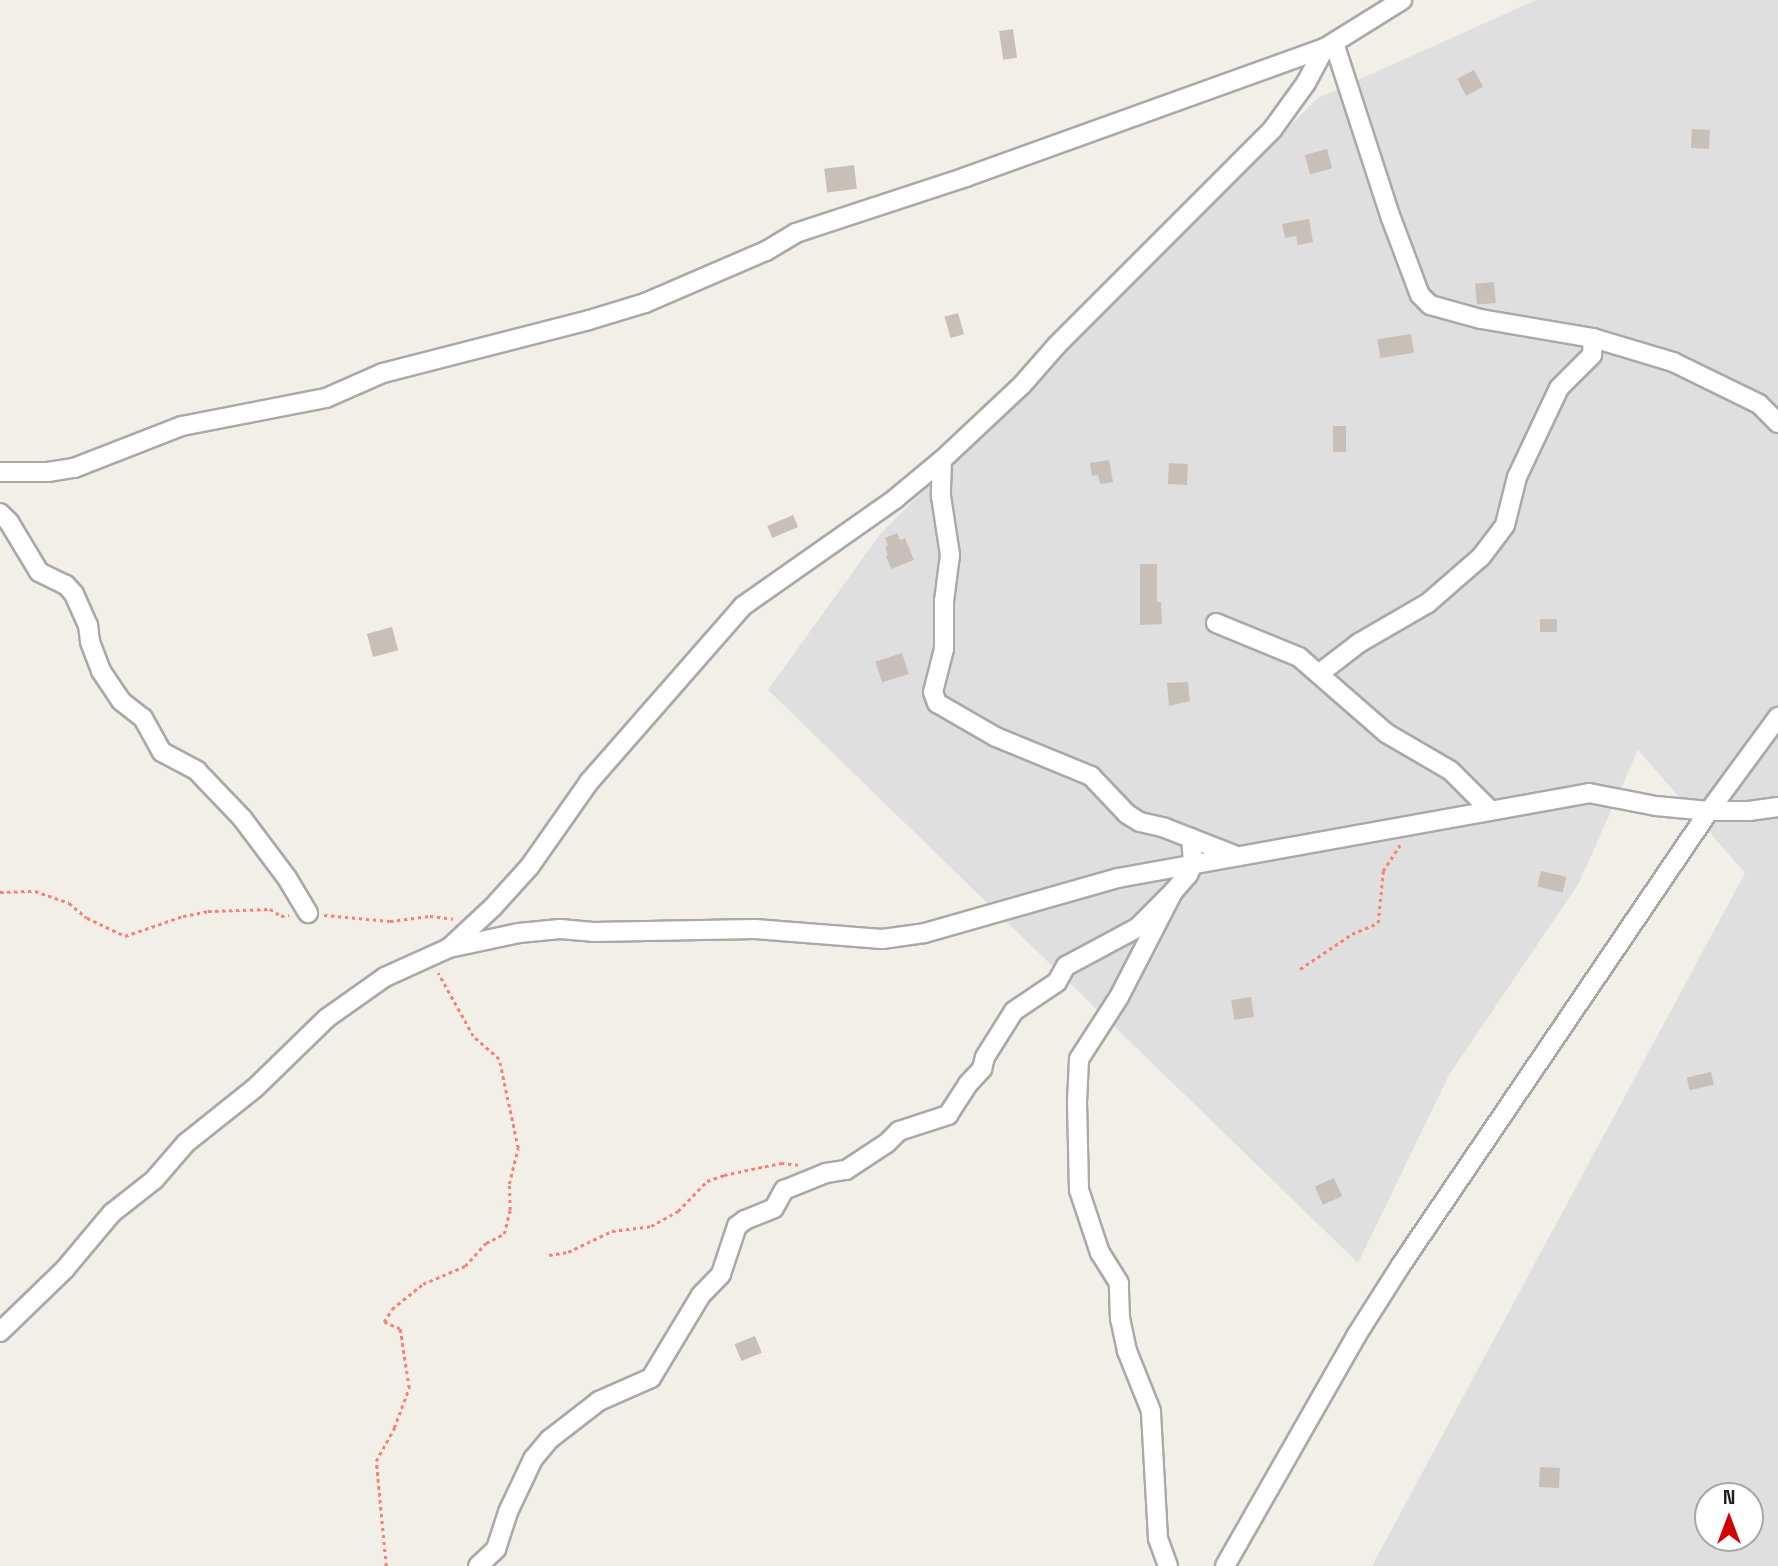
<!DOCTYPE html>
<style>
body{margin:0}
#map{position:relative;width:1778px;height:1566px;overflow:hidden;background:#f2efe9;font-family:"Space Grotesk",sans-serif}
div>[style]{position:absolute}
.residential>*{inset:0;background:#e0dfdf}
.building>*{inset:0;background:#c7bfb8;transform-origin:0 0}
.path>*{height:2.5px;margin-top:-1.25px;transform-origin:0;background:repeating-linear-gradient(90deg,#fa8072 0 3.5px,transparent 0 7px)}
.roads{filter:drop-shadow(2px 0 #a9a9a9) drop-shadow(-2px 0 #a9a9a9) drop-shadow(0 2px #a9a9a9) drop-shadow(0 -2px #a9a9a9)}
.street>*{height:18px;margin:-9px;padding:0 9px;transform-origin:9px;border-radius:9px;background:#fff}
span{translate:-50% -50%;white-space:nowrap;text-align:center;line-height:1.15;-webkit-text-stroke:5px #fff;paint-order:stroke}
.north{position:absolute;left:1694px;top:1482px;width:70px;height:70px;box-sizing:border-box;background:#fff;border:2px solid #a7a7a7;border-radius:50%;rotate:0deg;font-size:19px;font-weight:700;line-height:28px;text-align:center;color:#222}
.north::after{content:'';display:block;margin:auto;width:24px;height:32px;background:#d40000;clip-path:polygon(50% 0,100% 100%,50% 72%,0 100%)}
</style>
<div id="map">
<div class="residential">
<div style="clip-path:polygon(evenodd,1536px 0,1778px 0,1778px 1566px,1372px 1566px,1745px 873px,1638px 750px,1579px 883px,1449px 1075px,1358px 1263px,768px 690px,880px 534px,1318px 98px,1536px 0,1708px 1496px,1750px 1496px,1750px 1538px,1708px 1538px,1708px 1496px)"></div>
</div>
<div class="building">
<div style="left:1013px;top:29px;width:29px;height:14px;rotate:82deg"></div>
<div style="left:1474px;top:70px;width:19px;height:19px;rotate:62deg"></div>
<div style="left:1692px;top:129px;width:18px;height:19px;rotate:3deg"></div>
<div style="left:1327px;top:149px;width:20px;height:23px;rotate:75deg"></div>
<div style="left:854px;top:165px;width:24px;height:30px;rotate:83deg"></div>
<div style="clip-path:polygon(1309px 219px,1313px 242px,1298px 245px,1296px 236px,1285px 238px,1282px 224px)"></div>
<div style="left:1494px;top:282px;width:21px;height:19px;rotate:85deg"></div>
<div style="left:958px;top:313px;width:22px;height:14px;rotate:74deg"></div>
<div style="left:1411px;top:334px;width:19px;height:34px;rotate:81deg"></div>
<div style="left:1333px;top:426px;width:13px;height:26px"></div>
<div style="clip-path:polygon(1109px 460px,1113px 482px,1100px 484px,1098px 475px,1092px 476px,1090px 463px)"></div>
<div style="left:1169px;top:463px;width:19px;height:21px;rotate:3deg"></div>
<div style="left:793px;top:515px;width:13px;height:28px;rotate:67deg"></div>
<div style="clip-path:polygon(897px 533px,900px 540px,905px 538px,914px 560px,891px 569px,886px 556px,888px 555px,885px 547px,888px 545px,885px 538px)"></div>
<div style="clip-path:polygon(1140px 564px,1157px 564px,1157px 602px,1161px 602px,1162px 624px,1140px 625px)"></div>
<div style="left:1557px;top:619px;width:13px;height:17px;rotate:90deg"></div>
<div style="left:392px;top:627px;width:24px;height:26px;rotate:75deg"></div>
<div style="left:902px;top:653px;width:22px;height:28px;rotate:72deg"></div>
<div style="clip-path:polygon(1188px 682px,1190px 701px,1169px 706px,1167px 683px)"></div>
<div style="left:1541px;top:871px;width:26px;height:16px;rotate:13deg"></div>
<div style="left:1251px;top:997px;width:20px;height:20px;rotate:81deg"></div>
<div style="left:1711px;top:1072px;width:13px;height:25px;rotate:77deg"></div>
<div style="left:1334px;top:1178px;width:20px;height:21px;rotate:66deg"></div>
<div style="left:755px;top:1336px;width:18px;height:22px;rotate:68deg"></div>
<div style="left:1540px;top:1467px;width:20px;height:20px;rotate:3deg"></div>
</div>
<div class="path">
<div style="left:0;top:892px;width:35px;rotate:-2deg"></div>
<div style="left:35px;top:891px;width:36px;rotate:19deg"></div>
<div style="left:69px;top:903px;width:23px;rotate:40deg"></div>
<div style="left:87px;top:918px;width:42px;rotate:25.3deg"></div>
<div style="left:125px;top:936px;width:61px;rotate:-19deg"></div>
<div style="left:183px;top:916px;width:25px;rotate:-11deg"></div>
<div style="left:208px;top:911px;width:62px;rotate:-1.8deg"></div>
<div style="left:270px;top:909px;width:13px;rotate:32deg"></div>
<div style="left:281px;top:916px;width:8px;rotate:-7deg"></div>
<div style="left:324px;top:915px;width:66px;rotate:5.2deg"></div>
<div style="left:390px;top:921px;width:40px;rotate:-7.1deg"></div>
<div style="left:430px;top:916px;width:23px;rotate:7deg"></div>
<div style="left:1300px;top:969px;width:63px;rotate:-33.9deg"></div>
<div style="left:1352px;top:934px;width:28px;rotate:-23deg"></div>
<div style="left:1378px;top:923px;width:52px;rotate:-84.5deg"></div>
<div style="left:1383px;top:871px;width:31px;rotate:-57deg"></div>
<div style="left:549px;top:1255px;width:19px;rotate:-9deg"></div>
<div style="left:568px;top:1252px;width:49px;rotate:-25.5deg"></div>
<div style="left:612px;top:1231px;width:39px;rotate:-7deg"></div>
<div style="left:651px;top:1226px;width:31px;rotate:-29deg"></div>
<div style="left:678px;top:1211px;width:42px;rotate:-46deg"></div>
<div style="left:707px;top:1181px;width:18px;rotate:-19deg"></div>
<div style="left:724px;top:1175px;width:58px;rotate:-11.9deg"></div>
<div style="left:781px;top:1163px;width:18px;rotate:6deg"></div>
<div style="left:386px;top:1566px;width:105px;rotate:-95.4deg"></div>
<div style="left:376px;top:1461px;width:38px;rotate:-61deg"></div>
<div style="left:394px;top:1428px;width:43px;rotate:-69.4deg"></div>
<div style="left:409px;top:1388px;width:60px;rotate:-98.7deg"></div>
<div style="left:400px;top:1329px;width:17px;rotate:-156deg"></div>
<div style="left:384px;top:1322px;width:15px;rotate:-58deg"></div>
<div style="left:392px;top:1309px;width:40px;rotate:-39deg"></div>
<div style="left:423px;top:1284px;width:46px;rotate:-23.2deg"></div>
<div style="left:465px;top:1266px;width:31px;rotate:-48deg"></div>
<div style="left:486px;top:1243px;width:20px;rotate:-27deg"></div>
<div style="left:504px;top:1234px;width:25px;rotate:-76deg"></div>
<div style="left:510px;top:1210px;width:26px;rotate:-92deg"></div>
<div style="left:509px;top:1184px;width:37px;rotate:-76deg"></div>
<div style="left:518px;top:1148px;width:91px;rotate:-102.1deg"></div>
<div style="left:499px;top:1059px;width:35px;rotate:-139deg"></div>
<div style="left:473px;top:1036px;width:72px;rotate:-119.1deg"></div>
</div>
<div class="roads">
<div class="street">
<div style="left:1334px;top:43px;width:184px;rotate:72deg"></div>
<div style="left:1391px;top:218px;width:82px;rotate:69.4deg"></div>
<div style="left:1420px;top:295px;width:14px;rotate:45deg"></div>
<div style="left:1430px;top:305px;width:53px;rotate:15.4deg"></div>
<div style="left:1481px;top:319px;width:114px;rotate:9.6deg"></div>
<div style="left:1593px;top:338px;width:84px;rotate:16.7deg"></div>
<div style="left:1673px;top:362px;width:96px;rotate:26deg"></div>
<div style="left:1759px;top:404px;width:27px;rotate:45deg"></div>
<div style="left:942px;top:460px;width:36px;rotate:92deg"></div>
<div style="left:941px;top:496px;width:60px;rotate:81.3deg"></div>
<div style="left:950px;top:555px;width:46px;rotate:97.4deg"></div>
<div style="left:944px;top:601px;width:48px;rotate:90deg"></div>
<div style="left:944px;top:649px;width:44px;rotate:104.3deg"></div>
<div style="left:933px;top:692px;width:12px;rotate:70deg"></div>
<div style="left:937px;top:703px;width:68px;rotate:30deg"></div>
<div style="left:996px;top:737px;width:103px;rotate:22.3deg"></div>
<div style="left:1091px;top:776px;width:52px;rotate:46.5deg"></div>
<div style="left:1127px;top:814px;width:15px;rotate:32deg"></div>
<div style="left:1140px;top:822px;width:26px;rotate:13deg"></div>
<div style="left:1165px;top:828px;width:72px;rotate:21.2deg"></div>
<div style="left:0;top:472px;width:48px"></div>
<div style="left:48px;top:472px;width:26px;rotate:-9deg"></div>
<div style="left:74px;top:468px;width:116px;rotate:-21.3deg"></div>
<div style="left:182px;top:426px;width:147px;rotate:-11deg"></div>
<div style="left:326px;top:398px;width:62px;rotate:-23.7deg"></div>
<div style="left:383px;top:373px;width:213px;rotate:-14.4deg"></div>
<div style="left:589px;top:320px;width:59px;rotate:-16.9deg"></div>
<div style="left:645px;top:303px;width:132px;rotate:-23.3deg"></div>
<div style="left:766px;top:251px;width:35px;rotate:-31deg"></div>
<div style="left:796px;top:233px;width:179px;rotate:-18.2deg"></div>
<div style="left:966px;top:177px;width:381px;rotate:-19.8deg"></div>
<div style="left:1325px;top:48px;width:91px;rotate:-31.9deg"></div>
<div style="left:0;top:513px;width:13px;rotate:45deg"></div>
<div style="left:9px;top:522px;width:58px;rotate:59deg"></div>
<div style="left:39px;top:572px;width:30px;rotate:26deg"></div>
<div style="left:66px;top:585px;width:12px;rotate:48deg"></div>
<div style="left:74px;top:594px;width:34px;rotate:66deg"></div>
<div style="left:88px;top:625px;width:17px;rotate:83deg"></div>
<div style="left:90px;top:642px;width:31px;rotate:69deg"></div>
<div style="left:101px;top:671px;width:36px;rotate:56deg"></div>
<div style="left:121px;top:701px;width:28px;rotate:38deg"></div>
<div style="left:143px;top:718px;width:39px;rotate:61deg"></div>
<div style="left:162px;top:752px;width:40px;rotate:28deg"></div>
<div style="left:197px;top:771px;width:65px;rotate:46.2deg"></div>
<div style="left:242px;top:818px;width:75px;rotate:53.1deg"></div>
<div style="left:287px;top:878px;width:41px;rotate:59deg"></div>
<div style="left:1216px;top:623px;width:90px;rotate:22.3deg"></div>
<div style="left:1299px;top:657px;width:116px;rotate:41.1deg"></div>
<div style="left:1386px;top:733px;width:75px;rotate:30.3deg"></div>
<div style="left:1451px;top:771px;width:55px;rotate:45deg"></div>
<div style="left:1320px;top:673px;width:49px;rotate:-37.6deg"></div>
<div style="left:1359px;top:643px;width:80px;rotate:-30.1deg"></div>
<div style="left:1428px;top:603px;width:70px;rotate:-41deg"></div>
<div style="left:1481px;top:557px;width:40px;rotate:-53deg"></div>
<div style="left:1505px;top:525px;width:49px;rotate:-76deg"></div>
<div style="left:1517px;top:477px;width:98px;rotate:-64.7deg"></div>
<div style="left:1559px;top:388px;width:47px;rotate:-45deg"></div>
<div style="left:1592px;top:355px;width:17px;rotate:-87deg"></div>
<div style="left:449px;top:948px;width:60px;rotate:-43deg"></div>
<div style="left:493px;top:907px;width:55px;rotate:-47.9deg"></div>
<div style="left:530px;top:866px;width:103px;rotate:-54.9deg"></div>
<div style="left:589px;top:782px;width:234px;rotate:-48.8deg"></div>
<div style="left:743px;top:606px;width:186px;rotate:-35.1deg"></div>
<div style="left:895px;top:499px;width:61px;rotate:-39.7deg"></div>
<div style="left:942px;top:460px;width:110px;rotate:-43.2deg"></div>
<div style="left:1022px;top:385px;width:53px;rotate:-48.8deg"></div>
<div style="left:1057px;top:345px;width:304px;rotate:-45deg"></div>
<div style="left:1272px;top:130px;width:58px;rotate:-54.1deg"></div>
<div style="left:1306px;top:83px;width:40px;rotate:-62deg"></div>
<div style="left:0;top:1332px;width:91px;rotate:-44.1deg"></div>
<div style="left:65px;top:1269px;width:73px;rotate:-50deg"></div>
<div style="left:112px;top:1213px;width:53px;rotate:-38.2deg"></div>
<div style="left:154px;top:1180px;width:49px;rotate:-49.1deg"></div>
<div style="left:186px;top:1143px;width:88px;rotate:-38.6deg"></div>
<div style="left:255px;top:1088px;width:100px;rotate:-44.2deg"></div>
<div style="left:327px;top:1018px;width:71px;rotate:-35.3deg"></div>
<div style="left:385px;top:977px;width:70px;rotate:-24.4deg"></div>
<div style="left:449px;top:948px;width:72px;rotate:-12.1deg"></div>
<div style="left:519px;top:933px;width:41px;rotate:-5.6deg"></div>
<div style="left:560px;top:929px;width:33px;rotate:5deg"></div>
<div style="left:593px;top:932px;width:162px;rotate:-1.1deg"></div>
<div style="left:755px;top:929px;width:127px;rotate:4.5deg"></div>
<div style="left:882px;top:939px;width:43px;rotate:-7.9deg"></div>
<div style="left:925px;top:933px;width:201px;rotate:-15.9deg"></div>
<div style="left:1118px;top:878px;width:479px;rotate:-10.2deg"></div>
<div style="left:1589px;top:793px;width:68px;rotate:11deg"></div>
<div style="left:1656px;top:806px;width:53px;rotate:5.4deg"></div>
<div style="left:1709px;top:811px;width:40px"></div>
<div style="left:1749px;top:811px;width:29px;rotate:-8deg"></div>
<div style="left:478px;top:1566px;width:25px;rotate:-43deg"></div>
<div style="left:496px;top:1549px;width:39px;rotate:-72deg"></div>
<div style="left:508px;top:1512px;width:59px;rotate:-64.7deg"></div>
<div style="left:533px;top:1459px;width:26px;rotate:-50deg"></div>
<div style="left:550px;top:1439px;width:62px;rotate:-37.8deg"></div>
<div style="left:599px;top:1401px;width:57px;rotate:-23.9deg"></div>
<div style="left:651px;top:1378px;width:97px;rotate:-58.9deg"></div>
<div style="left:701px;top:1295px;width:29px;rotate:-46deg"></div>
<div style="left:721px;top:1274px;width:51px;rotate:-71.6deg"></div>
<div style="left:737px;top:1226px;width:10px;rotate:-37deg"></div>
<div style="left:745px;top:1220px;width:31px;rotate:-22deg"></div>
<div style="left:774px;top:1208px;width:21px;rotate:-61deg"></div>
<div style="left:784px;top:1190px;width:45px;rotate:-22deg"></div>
<div style="left:826px;top:1173px;width:20px;rotate:-9deg"></div>
<div style="left:846px;top:1170px;width:49px;rotate:-33.4deg"></div>
<div style="left:887px;top:1143px;width:17px;rotate:-45deg"></div>
<div style="left:899px;top:1131px;width:52px;rotate:-18.1deg"></div>
<div style="left:948px;top:1115px;width:37px;rotate:-57deg"></div>
<div style="left:968px;top:1084px;width:21px;rotate:-47deg"></div>
<div style="left:982px;top:1069px;width:12px;rotate:-76deg"></div>
<div style="left:985px;top:1057px;width:54px;rotate:-57.8deg"></div>
<div style="left:1014px;top:1011px;width:52px;rotate:-34deg"></div>
<div style="left:1057px;top:982px;width:18px;rotate:-61deg"></div>
<div style="left:1066px;top:966px;width:81px;rotate:-28.2deg"></div>
<div style="left:1137px;top:928px;width:51px;rotate:-45deg"></div>
<div style="left:1168px;top:1566px;width:30px;rotate:-110deg"></div>
<div style="left:1158px;top:1538px;width:127px;rotate:-93.2deg"></div>
<div style="left:1151px;top:1411px;width:65px;rotate:-111.8deg"></div>
<div style="left:1127px;top:1351px;width:33px;rotate:-102deg"></div>
<div style="left:1120px;top:1319px;width:36px;rotate:-92deg"></div>
<div style="left:1119px;top:1283px;width:36px;rotate:-122deg"></div>
<div style="left:1100px;top:1253px;width:66px;rotate:-108.4deg"></div>
<div style="left:1079px;top:1190px;width:88px;rotate:-91.3deg"></div>
<div style="left:1077px;top:1102px;width:43px;rotate:-87.3deg"></div>
<div style="left:1079px;top:1059px;width:74px;rotate:-57.2deg"></div>
<div style="left:1119px;top:997px;width:118px;rotate:-62.8deg"></div>
<div style="left:1173px;top:892px;width:23px;rotate:-49deg"></div>
<div style="left:1188px;top:875px;width:12px;rotate:-66deg"></div>
<div style="left:1193px;top:864px;width:26px;rotate:-94deg"></div>
<div style="left:1225px;top:1566px;width:265px;rotate:-60.3deg"></div>
<div style="left:1356px;top:1336px;width:84px;rotate:-57.6deg"></div>
<div style="left:1401px;top:1265px;width:549px;rotate:-55.85deg"></div>
<div style="left:1709px;top:811px;width:117px;rotate:-53.7deg"></div>
</div>
</div>
<div class="north">N</div>
</div>
